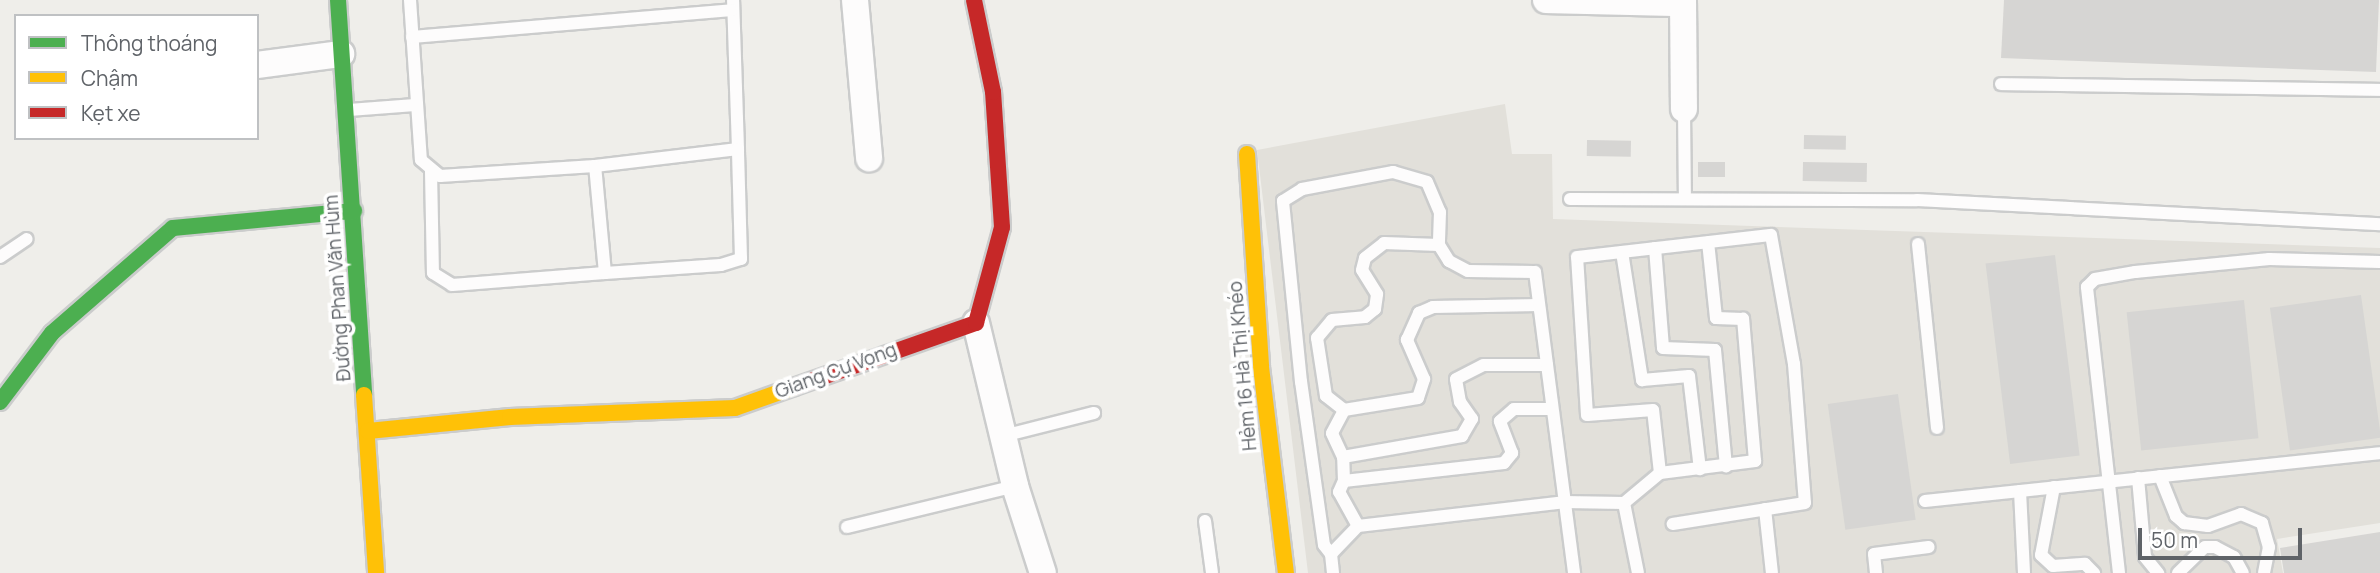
<!DOCTYPE html>
<meta charset="utf-8">
<style>
body{margin:0}
#map{position:relative;width:2380px;height:573px;overflow:hidden;background:#efeeea;font-family:Manrope,sans-serif}
div>[style]{position:absolute}
.education>*{inset:0;background:#e2e0da}
.building>*{inset:0;background:#d6d5d3;transform-origin:0 0}
.roads{filter:drop-shadow(2px 0 #cbcccc) drop-shadow(-2px 0 #cbcccc) drop-shadow(0 2px #cbcccc) drop-shadow(0 -2px #cbcccc)}
.lane>*{height:12px;margin:-6px;padding:0 6px;transform-origin:6px;border-radius:6px;background:#fdfcfc}
.street>*{height:26px;margin:-13px;padding:0 13px;transform-origin:13px;border-radius:13px;background:#fdfcfc}
.fast>*{height:16px;margin:-8px;padding:0 8px;transform-origin:8px;border-radius:8px;background:#4caf50}
.slow>*{height:16px;margin:-8px;padding:0 8px;transform-origin:8px;border-radius:8px;background:#ffc107}
.jam>*{height:16px;margin:-8px;padding:0 8px;transform-origin:8px;border-radius:8px;background:#c62828}
span{translate:-50% -50%;white-space:nowrap;text-align:center;line-height:1.15;-webkit-text-stroke:7px #fff;paint-order:stroke}
.street-label{font-size:19px;color:#5f6368}
.legend{position:absolute;left:14px;top:14px;width:245px;height:126px;box-sizing:border-box;background:#fff;border:2px solid #bfc1c3;margin:0;padding:9px 12px;list-style:none;font-size:21px;color:#5f6368}
.legend li{display:flex;align-items:center;gap:14px;height:35px}
.legend b{width:35px;border:2px solid #bfc1c3}
.scale{position:absolute;left:2138px;top:528px;width:164px;height:32px;box-sizing:border-box;border:4px solid #5f6368;border-top:0;padding-left:9px;font-size:21px;line-height:24px;white-space:nowrap;color:#5f6368;-webkit-text-stroke:5px #fff;paint-order:stroke}
</style>
<div id="map">
<div class="education">
<div style="clip-path:polygon(1505px 104px,1512px 154px,1552px 154px,1553px 219px,2380px 248px,2380px 523px,2277px 539px,2283px 573px,1308px 573px,1257px 150px)"></div>
</div>
<div class="building">
<div style="clip-path:polygon(2004px 0,2379px 0,2376px 72px,2001px 58px)"></div>
<div style="left:1804px;top:135px;width:42px;height:14px;rotate:1deg"></div>
<div style="left:1587px;top:140px;width:44px;height:16px;rotate:1deg"></div>
<div style="left:1698px;top:162px;width:27px;height:15px"></div>
<div style="left:1803px;top:162px;width:64px;height:19px;rotate:1deg"></div>
<div style="left:2055px;top:255px;width:202px;height:70px;rotate:83deg"></div>
<div style="left:2361px;top:295px;width:144px;height:92px;rotate:82deg"></div>
<div style="left:2244px;top:300px;width:139px;height:118px;rotate:84deg"></div>
<div style="left:1898px;top:394px;width:127px;height:71px;rotate:82deg"></div>
<div style="clip-path:polygon(2380px 532px,2380px 573px,2284px 573px,2280px 548px)"></div>
</div>
<div class="roads">
<div class="lane">
<div style="left:410px;top:0;width:160px;rotate:86.1deg"></div>
<div style="left:421px;top:160px;width:25px;rotate:40deg"></div>
<div style="left:440px;top:176px;width:155px;rotate:-3.7deg"></div>
<div style="left:595px;top:166px;width:144px;rotate:-6.8deg"></div>
<div style="left:738px;top:149px;width:149px;rotate:-91.9deg"></div>
<div style="left:412px;top:37px;width:321px;rotate:-4.8deg"></div>
<div style="left:2001px;top:84px;width:379px;rotate:0.9deg"></div>
<div style="left:1684px;top:109px;width:89px;rotate:89.4deg"></div>
<div style="left:349px;top:110px;width:66px;rotate:-4.3deg"></div>
<div style="left:431px;top:171px;width:102px;rotate:88.9deg"></div>
<div style="left:433px;top:273px;width:22px;rotate:32deg"></div>
<div style="left:452px;top:285px;width:153px;rotate:-4.5deg"></div>
<div style="left:605px;top:273px;width:107px;rotate:-95.3deg"></div>
<div style="left:1570px;top:199px;width:347px;rotate:0.2deg"></div>
<div style="left:1917px;top:200px;width:464px;rotate:3deg"></div>
<div style="left:1918px;top:244px;width:185px;rotate:84.1deg"></div>
<div style="left:1655px;top:248px;width:100px;rotate:85.4deg"></div>
<div style="left:1663px;top:348px;width:52px;rotate:2.2deg"></div>
<div style="left:1715px;top:350px;width:117px;rotate:84.6deg"></div>
<div style="left:1622px;top:252px;width:130px;rotate:81.1deg"></div>
<div style="left:1642px;top:380px;width:47px;rotate:-4.9deg"></div>
<div style="left:1689px;top:376px;width:94px;rotate:83.3deg"></div>
<div style="left:0;top:257px;width:32px;rotate:-34deg"></div>
<div style="left:605px;top:273px;width:116px;rotate:-3.9deg"></div>
<div style="left:721px;top:265px;width:21px;rotate:-17deg"></div>
<div style="left:741px;top:259px;width:110px;rotate:-91.6deg"></div>
<div style="left:1344px;top:410px;width:23px;rotate:-142deg"></div>
<div style="left:1326px;top:396px;width:59px;rotate:-98.8deg"></div>
<div style="left:1317px;top:338px;width:23px;rotate:-50deg"></div>
<div style="left:1332px;top:320px;width:33px;rotate:-5deg"></div>
<div style="left:1365px;top:317px;width:13px;rotate:-39deg"></div>
<div style="left:1375px;top:309px;width:15px;rotate:-82deg"></div>
<div style="left:1377px;top:294px;width:28px;rotate:-122deg"></div>
<div style="left:1362px;top:270px;width:12px;rotate:-76deg"></div>
<div style="left:1365px;top:258px;width:24px;rotate:-38deg"></div>
<div style="left:1384px;top:243px;width:55px;rotate:2.1deg"></div>
<div style="left:1003px;top:436px;width:94px;rotate:-14.2deg"></div>
<div style="left:1343px;top:457px;width:121px;rotate:-10deg"></div>
<div style="left:1462px;top:436px;width:20px;rotate:-60deg"></div>
<div style="left:1472px;top:419px;width:21px;rotate:-125deg"></div>
<div style="left:1460px;top:402px;width:23px;rotate:-100deg"></div>
<div style="left:1456px;top:379px;width:31px;rotate:-27deg"></div>
<div style="left:1484px;top:365px;width:63px"></div>
<div style="left:1660px;top:473px;width:63px;rotate:-96.3deg"></div>
<div style="left:1653px;top:410px;width:66px;rotate:175.7deg"></div>
<div style="left:1587px;top:415px;width:158px;rotate:-93.6deg"></div>
<div style="left:1577px;top:257px;width:195px;rotate:-6.5deg"></div>
<div style="left:1771px;top:235px;width:131px;rotate:79.9deg"></div>
<div style="left:1794px;top:364px;width:139px;rotate:85.5deg"></div>
<div style="left:1805px;top:503px;width:134px;rotate:171deg"></div>
<div style="left:2160px;top:476px;width:43px;rotate:68.2deg"></div>
<div style="left:2176px;top:516px;width:11px;rotate:41deg"></div>
<div style="left:2184px;top:523px;width:24px;rotate:7deg"></div>
<div style="left:2208px;top:526px;width:35px;rotate:-20deg"></div>
<div style="left:2241px;top:514px;width:23px;rotate:23deg"></div>
<div style="left:2262px;top:523px;width:25px;rotate:74deg"></div>
<div style="left:2269px;top:547px;width:26px;rotate:101deg"></div>
<div style="left:2138px;top:478px;width:79px;rotate:84.9deg"></div>
<div style="left:2145px;top:557px;width:21px;rotate:51deg"></div>
<div style="left:1344px;top:481px;width:24px;rotate:-92deg"></div>
<div style="left:1343px;top:457px;width:26px;rotate:-115deg"></div>
<div style="left:1332px;top:433px;width:26px;rotate:-62deg"></div>
<div style="left:1344px;top:410px;width:75px;rotate:-9.2deg"></div>
<div style="left:1418px;top:398px;width:20px;rotate:-72deg"></div>
<div style="left:1424px;top:379px;width:43px;rotate:-113.6deg"></div>
<div style="left:1407px;top:340px;width:30px;rotate:-66deg"></div>
<div style="left:1419px;top:313px;width:15px;rotate:-23deg"></div>
<div style="left:1433px;top:307px;width:106px;rotate:-1.1deg"></div>
<div style="left:2054px;top:487px;width:69px;rotate:100.8deg"></div>
<div style="left:2041px;top:555px;width:16px;rotate:43deg"></div>
<div style="left:2053px;top:566px;width:32px;rotate:-4deg"></div>
<div style="left:2085px;top:564px;width:13px;rotate:45deg"></div>
<div style="left:2020px;top:491px;width:82px;rotate:87.2deg"></div>
<div style="left:1925px;top:501px;width:458px;rotate:-6deg"></div>
<div style="left:1624px;top:503px;width:71px;rotate:78.7deg"></div>
<div style="left:1765px;top:509px;width:64px;rotate:83.8deg"></div>
<div style="left:1205px;top:521px;width:52px;rotate:82.3deg"></div>
<div style="left:1358px;top:526px;width:39px;rotate:-119deg"></div>
<div style="left:1339px;top:492px;width:12px;rotate:-66deg"></div>
<div style="left:1344px;top:481px;width:161px;rotate:-6.4deg"></div>
<div style="left:1504px;top:463px;width:13px;rotate:-51deg"></div>
<div style="left:1512px;top:453px;width:34px;rotate:-111deg"></div>
<div style="left:1500px;top:421px;width:18px;rotate:-41deg"></div>
<div style="left:1514px;top:409px;width:38px"></div>
<div style="left:847px;top:527px;width:173px;rotate:-13.7deg"></div>
<div style="left:1331px;top:554px;width:39px;rotate:-46deg"></div>
<div style="left:1358px;top:526px;width:207px;rotate:-6.6deg"></div>
<div style="left:1564px;top:502px;width:60px;rotate:1deg"></div>
<div style="left:1624px;top:503px;width:47px;rotate:-39.8deg"></div>
<div style="left:1660px;top:473px;width:96px;rotate:-7.2deg"></div>
<div style="left:1755px;top:461px;width:143px;rotate:-94.8deg"></div>
<div style="left:1743px;top:319px;width:27px;rotate:-178deg"></div>
<div style="left:1716px;top:318px;width:76px;rotate:-96deg"></div>
<div style="left:1333px;top:573px;width:19px;rotate:-96deg"></div>
<div style="left:1331px;top:554px;width:11px;rotate:-128deg"></div>
<div style="left:1324px;top:545px;width:165px;rotate:-98deg"></div>
<div style="left:1301px;top:382px;width:182px;rotate:-95.7deg"></div>
<div style="left:1283px;top:201px;width:22px;rotate:-32deg"></div>
<div style="left:1302px;top:189px;width:93px;rotate:-10.6deg"></div>
<div style="left:1393px;top:172px;width:35px;rotate:16deg"></div>
<div style="left:1427px;top:182px;width:33px;rotate:67deg"></div>
<div style="left:1440px;top:212px;width:33px;rotate:92deg"></div>
<div style="left:1439px;top:245px;width:19px;rotate:58deg"></div>
<div style="left:1449px;top:261px;width:21px;rotate:28deg"></div>
<div style="left:1468px;top:271px;width:67px;rotate:0.9deg"></div>
<div style="left:1535px;top:272px;width:304px;rotate:82.6deg"></div>
<div style="left:1876px;top:573px;width:19px;rotate:-96deg"></div>
<div style="left:1874px;top:554px;width:55px;rotate:-7.3deg"></div>
<div style="left:2119px;top:573px;width:288px;rotate:-96.4deg"></div>
<div style="left:2087px;top:287px;width:11px;rotate:-45deg"></div>
<div style="left:2095px;top:279px;width:41px;rotate:-9.9deg"></div>
<div style="left:2135px;top:272px;width:135px;rotate:-5.5deg"></div>
<div style="left:2269px;top:259px;width:111px;rotate:1.5deg"></div>
<div style="left:2178px;top:573px;width:37px;rotate:-44deg"></div>
<div style="left:2205px;top:547px;width:10px"></div>
<div style="left:2215px;top:547px;width:21px;rotate:28deg"></div>
<div style="left:2234px;top:557px;width:18px;rotate:61deg"></div>
</div>
<div class="street">
<div style="left:855px;top:0;width:159px;rotate:84.9deg"></div>
<div style="left:1546px;top:0;width:136px;rotate:1.3deg"></div>
<div style="left:1683px;top:0;width:109px;rotate:89.5deg"></div>
<div style="left:257px;top:65px;width:85px;rotate:-7.5deg"></div>
<div style="left:976px;top:323px;width:168px;rotate:76.5deg"></div>
<div style="left:1015px;top:486px;width:91px;rotate:72.2deg"></div>
</div>
<div class="fast">
<div style="left:338px;top:0;width:396px;rotate:86.2deg"></div>
<div style="left:0;top:402px;width:86px;rotate:-53deg"></div>
<div style="left:52px;top:333px;width:160px;rotate:-41deg"></div>
<div style="left:173px;top:228px;width:182px;rotate:-5.4deg"></div>
</div>
<div class="slow">
<div style="left:1247px;top:154px;width:213px;rotate:86.2deg"></div>
<div style="left:1261px;top:367px;width:208px;rotate:83.1deg"></div>
<div style="left:364px;top:395px;width:178px;rotate:86.1deg"></div>
<div style="left:368px;top:431px;width:143px;rotate:-5.6deg"></div>
<div style="left:510px;top:417px;width:225px;rotate:-2.3deg"></div>
<div style="left:735px;top:408px;width:63px;rotate:-19.6deg"></div>
</div>
<div class="jam">
<div style="left:794px;top:387px;width:193px;rotate:-19.4deg"></div>
<div style="left:976px;top:323px;width:99px;rotate:-74.8deg"></div>
<div style="left:1002px;top:227px;width:135px;rotate:-93.8deg"></div>
<div style="left:993px;top:92px;width:94px;rotate:-101.7deg"></div>
</div>
</div>
<div class="street-label">
<span style="left:338px;top:288px;rotate:-94deg">Đường Phan Văn Hùm</span>
<span style="left:1243px;top:366px;rotate:-95deg">Hẻm 16 Hà Thị Khéo</span>
<span style="left:836px;top:371px;rotate:-20deg">Giang Cự Vọng</span>
</div>
<ul class="legend">
<li><b style="height:9px;background:#4caf50"></b>Thông thoáng</li>
<li><b style="height:9px;background:#ffc107"></b>Chậm</li>
<li><b style="height:9px;background:#c62828"></b>Kẹt xe</li>
</ul>
<div class="scale">50 m</div>
</div>
